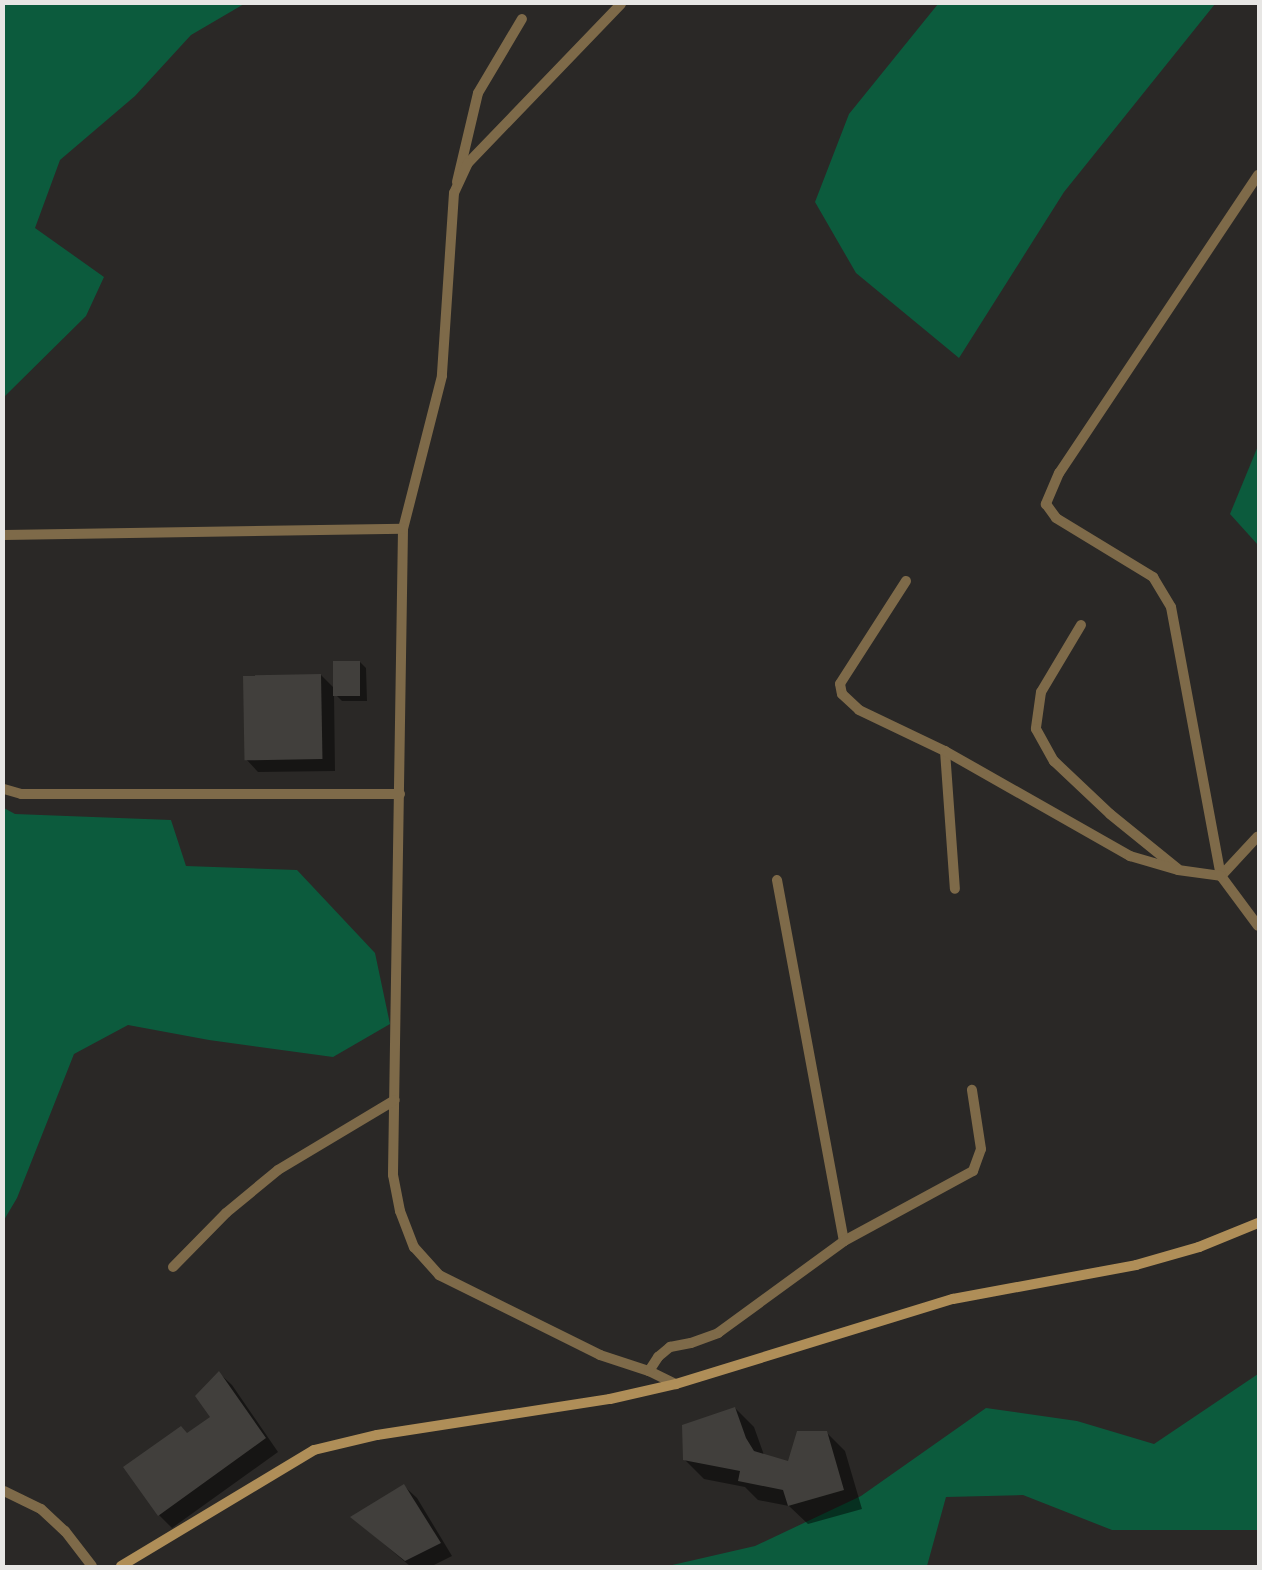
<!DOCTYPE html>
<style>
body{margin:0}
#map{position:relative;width:1262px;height:1570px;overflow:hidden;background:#2a2826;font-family:Cabin,sans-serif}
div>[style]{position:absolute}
.green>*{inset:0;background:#0c5b3d}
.shadow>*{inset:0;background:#0007}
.building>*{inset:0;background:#413f3c;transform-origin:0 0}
.lane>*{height:10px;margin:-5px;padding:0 5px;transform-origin:5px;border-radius:5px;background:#7e6a49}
.street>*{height:10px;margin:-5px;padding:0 5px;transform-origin:5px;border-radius:5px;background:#7e6a49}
.secondary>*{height:10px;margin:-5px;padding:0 5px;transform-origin:5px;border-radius:5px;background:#af8e58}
span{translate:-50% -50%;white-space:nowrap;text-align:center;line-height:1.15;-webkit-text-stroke:4px #2a2826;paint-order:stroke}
.frame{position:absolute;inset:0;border:5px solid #e7e6e4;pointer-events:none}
</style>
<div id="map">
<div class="green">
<div style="clip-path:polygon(4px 4px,244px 4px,191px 35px,135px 96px,60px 160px,35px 228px,104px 277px,86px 316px,4px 397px)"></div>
<div style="clip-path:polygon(938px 4px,1215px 4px,1064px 192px,959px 358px,856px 273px,815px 202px,849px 114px)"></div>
<div style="clip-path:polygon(1258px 446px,1258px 545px,1230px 514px)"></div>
<div style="clip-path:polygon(4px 808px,15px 814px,171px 820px,186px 866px,297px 870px,375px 953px,390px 1024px,333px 1057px,209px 1040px,128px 1025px,74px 1054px,17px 1198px,4px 1220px)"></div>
<div style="clip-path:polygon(1258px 1374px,1258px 1530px,1112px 1530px,1023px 1495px,946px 1497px,927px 1566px,668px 1566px,755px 1546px,861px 1496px,986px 1408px,1077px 1421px,1154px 1444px)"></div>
</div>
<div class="shadow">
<div style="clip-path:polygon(360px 662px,366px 668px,367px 701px,342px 701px,334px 693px,335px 771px,258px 772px,246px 759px,321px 675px,336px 690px)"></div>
<div style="clip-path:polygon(219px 1373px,232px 1385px,278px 1452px,172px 1528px,159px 1515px,188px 1434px,212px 1417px)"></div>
<div style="clip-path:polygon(735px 1408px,754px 1427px,764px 1455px,789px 1462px,826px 1432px,845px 1451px,862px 1509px,808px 1524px,789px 1506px,758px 1500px,745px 1487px,704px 1479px,685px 1460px)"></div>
<div style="clip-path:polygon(404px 1486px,417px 1498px,452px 1556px,432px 1566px,410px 1566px,352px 1517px)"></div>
</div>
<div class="building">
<div style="left:333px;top:661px;width:27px;height:35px"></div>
<div style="left:321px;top:674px;width:85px;height:78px;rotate:89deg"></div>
<div style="clip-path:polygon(219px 1371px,266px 1438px,158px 1516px,123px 1467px,181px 1426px,187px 1433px,210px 1417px,195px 1396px)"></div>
<div style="clip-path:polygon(735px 1407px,746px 1438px,754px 1451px,788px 1461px,797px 1431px,827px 1431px,844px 1490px,788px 1506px,783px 1490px,738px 1481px,740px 1471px,683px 1460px,682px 1425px)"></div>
<div style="clip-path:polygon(404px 1484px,441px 1543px,405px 1561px,350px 1517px)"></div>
</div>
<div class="lane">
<div style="left:457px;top:182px;width:91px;rotate:-76.7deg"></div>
<div style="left:478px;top:93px;width:86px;rotate:-59.3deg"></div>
<div style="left:1081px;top:625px;width:78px;rotate:120.8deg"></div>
<div style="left:1041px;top:692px;width:37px;rotate:98deg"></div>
<div style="left:1036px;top:729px;width:37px;rotate:61deg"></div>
<div style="left:1054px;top:761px;width:77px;rotate:43.4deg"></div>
<div style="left:1110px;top:814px;width:87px;rotate:39deg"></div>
<div style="left:945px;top:751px;width:138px;rotate:85.9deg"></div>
<div style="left:1221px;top:876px;width:54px;rotate:-47.2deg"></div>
</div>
<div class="street">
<div style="left:621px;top:4px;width:221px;rotate:133.9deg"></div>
<div style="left:468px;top:163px;width:33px;rotate:115deg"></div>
<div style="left:454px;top:193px;width:183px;rotate:93.8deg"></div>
<div style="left:442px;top:376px;width:158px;rotate:104.3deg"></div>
<div style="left:403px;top:529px;width:646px;rotate:90.89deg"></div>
<div style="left:393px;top:1175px;width:37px;rotate:79deg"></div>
<div style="left:400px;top:1211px;width:39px;rotate:69deg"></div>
<div style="left:414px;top:1247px;width:38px;rotate:48deg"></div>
<div style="left:439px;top:1275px;width:180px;rotate:26.4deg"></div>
<div style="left:600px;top:1355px;width:52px;rotate:18.1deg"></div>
<div style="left:649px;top:1371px;width:30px;rotate:26deg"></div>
<div style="left:1258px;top:175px;width:358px;rotate:123.7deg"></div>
<div style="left:1059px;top:473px;width:34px;rotate:113deg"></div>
<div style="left:1046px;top:504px;width:17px;rotate:54deg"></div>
<div style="left:1056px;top:518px;width:114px;rotate:31.3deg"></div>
<div style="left:1153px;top:577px;width:35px;rotate:59deg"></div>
<div style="left:1171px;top:607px;width:274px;rotate:79.5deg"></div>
<div style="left:1221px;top:876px;width:62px;rotate:53.5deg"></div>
<div style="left:4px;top:535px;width:399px;rotate:-0.9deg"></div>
<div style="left:906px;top:581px;width:122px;rotate:122.7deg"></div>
<div style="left:840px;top:684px;width:10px;rotate:79deg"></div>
<div style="left:842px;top:694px;width:23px;rotate:43deg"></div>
<div style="left:859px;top:710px;width:95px;rotate:25.5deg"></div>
<div style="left:945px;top:751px;width:213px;rotate:29.6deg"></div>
<div style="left:1130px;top:856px;width:50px;rotate:16.3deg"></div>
<div style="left:1178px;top:870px;width:43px;rotate:7.9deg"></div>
<div style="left:4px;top:789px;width:18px;rotate:16deg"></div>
<div style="left:21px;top:794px;width:379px"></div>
<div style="left:777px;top:880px;width:367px;rotate:79.5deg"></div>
<div style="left:173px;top:1267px;width:76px;rotate:-45.5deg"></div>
<div style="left:226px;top:1213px;width:67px;rotate:-39.6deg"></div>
<div style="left:278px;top:1170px;width:136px;rotate:-30.9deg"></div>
<div style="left:649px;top:1371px;width:17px;rotate:-57deg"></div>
<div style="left:658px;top:1357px;width:16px;rotate:-40deg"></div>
<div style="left:670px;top:1347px;width:21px;rotate:-11deg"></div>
<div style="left:691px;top:1343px;width:29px;rotate:-20deg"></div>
<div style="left:718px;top:1333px;width:156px;rotate:-36.1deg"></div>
<div style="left:844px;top:1241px;width:147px;rotate:-28.5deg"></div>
<div style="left:973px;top:1171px;width:23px;rotate:-70deg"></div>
<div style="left:981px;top:1149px;width:60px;rotate:-98.7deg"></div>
<div style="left:4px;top:1491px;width:41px;rotate:25.9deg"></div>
<div style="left:41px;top:1509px;width:33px;rotate:43deg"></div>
<div style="left:65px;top:1531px;width:44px;rotate:52.4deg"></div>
</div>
<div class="secondary">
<div style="left:121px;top:1566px;width:225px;rotate:-31deg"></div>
<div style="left:314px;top:1450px;width:65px;rotate:-13.4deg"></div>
<div style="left:377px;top:1435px;width:236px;rotate:-8.8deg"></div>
<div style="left:610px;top:1399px;width:68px;rotate:-12.8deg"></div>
<div style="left:676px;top:1384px;width:290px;rotate:-17.1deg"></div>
<div style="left:953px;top:1299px;width:186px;rotate:-10.5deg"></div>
<div style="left:1136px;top:1265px;width:66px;rotate:-15.9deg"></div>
<div style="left:1199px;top:1247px;width:64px;rotate:-22.1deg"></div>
</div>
<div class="frame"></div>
</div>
